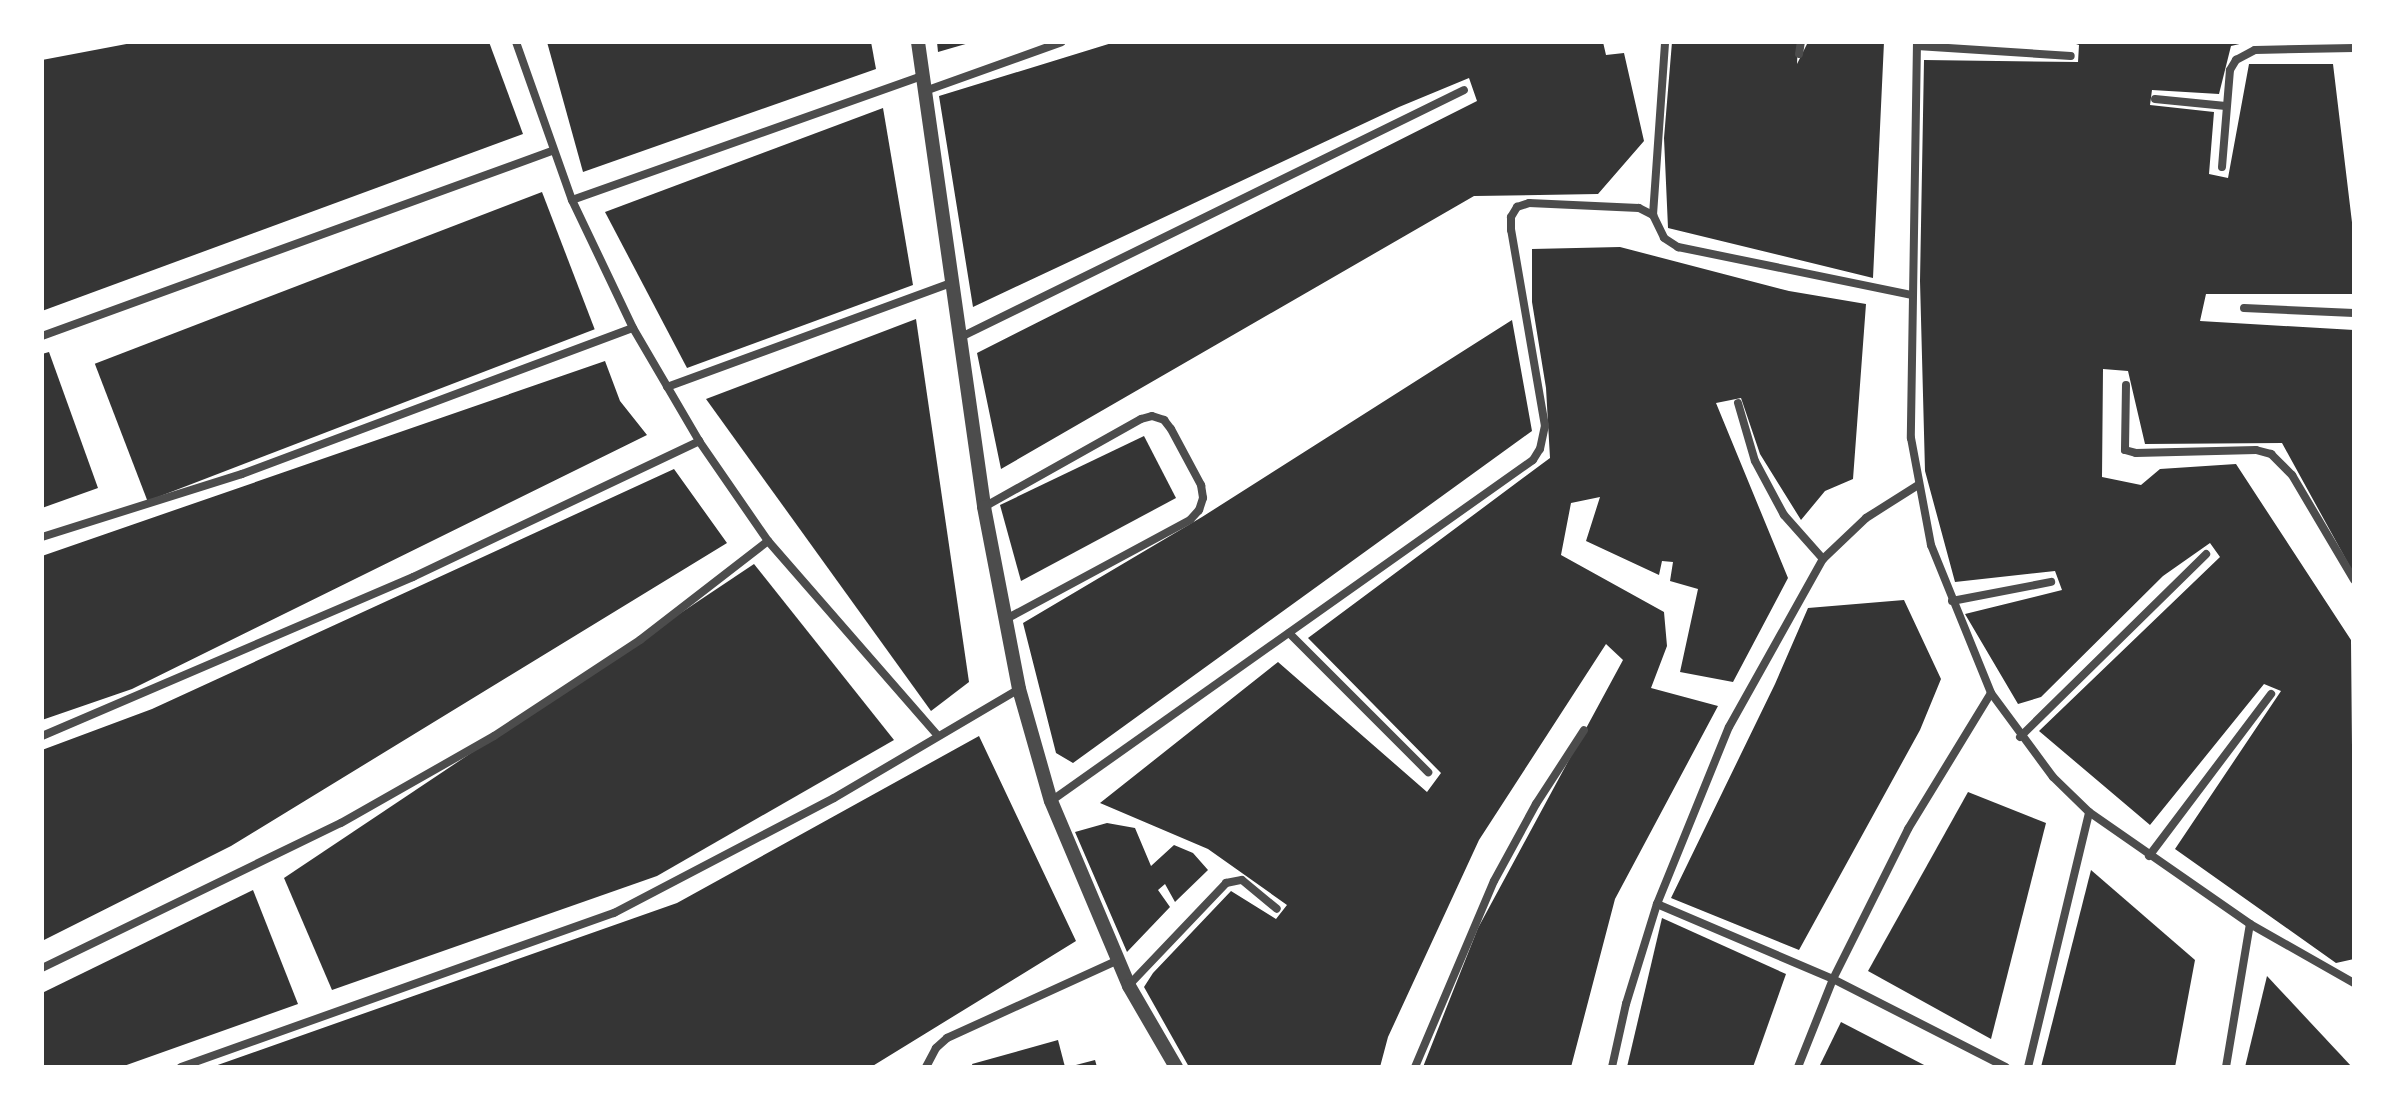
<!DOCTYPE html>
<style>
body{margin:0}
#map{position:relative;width:2396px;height:1109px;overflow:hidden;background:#fff;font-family:Bitter,serif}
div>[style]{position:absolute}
.building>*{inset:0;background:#353535;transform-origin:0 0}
.minor>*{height:8px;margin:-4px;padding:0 4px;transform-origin:4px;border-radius:4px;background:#4c4c4c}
.tertiary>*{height:14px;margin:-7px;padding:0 7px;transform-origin:7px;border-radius:7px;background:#4c4c4c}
span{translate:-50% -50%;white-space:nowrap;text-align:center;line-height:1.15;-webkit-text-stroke:7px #fff;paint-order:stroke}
.frame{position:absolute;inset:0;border:44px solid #fff;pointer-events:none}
</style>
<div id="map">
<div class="building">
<div style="clip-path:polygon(137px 42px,489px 42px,523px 134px,42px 311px,42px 60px)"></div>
<div style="clip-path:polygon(547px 42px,871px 42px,876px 69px,583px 172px)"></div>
<div style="clip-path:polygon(937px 42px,969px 42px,969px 43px,938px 52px)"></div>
<div style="clip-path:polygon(1115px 42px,1603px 42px,1606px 55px,1624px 53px,1644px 141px,1598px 194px,1474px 196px,1001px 469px,977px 353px,1477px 101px,1469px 78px,1399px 107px,973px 307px,939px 96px)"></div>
<div style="clip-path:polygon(1672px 42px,1798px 42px,1797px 64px,1808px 42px,1884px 42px,1873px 278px,1668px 228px,1664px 138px)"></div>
<div style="clip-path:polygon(2070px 42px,2248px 42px,2231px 46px,2219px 94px,2152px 90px,2150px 105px,2214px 112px,2209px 174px,2228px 178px,2249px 64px,2333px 64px,2354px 239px,2354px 294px,2206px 294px,2200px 321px,2354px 330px,2354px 574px,2282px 443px,2145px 444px,2128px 371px,2103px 369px,2102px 477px,2141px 485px,2160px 469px,2236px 464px,2351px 640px,2354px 959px,2336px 963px,2175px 849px,2281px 691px,2264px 684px,2150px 825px,2039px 731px,2220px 557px,2210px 543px,2163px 576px,2041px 697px,2018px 704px,1965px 614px,2062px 590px,2055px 571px,1955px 582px,1925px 471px,1920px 281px,1924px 60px,2078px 62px,2079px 45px)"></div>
<div style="clip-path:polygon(883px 108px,913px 285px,687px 368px,605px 212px)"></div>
<div style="left:542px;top:192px;width:147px;height:479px;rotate:69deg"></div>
<div style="clip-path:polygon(1620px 247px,1789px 291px,1866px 304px,1853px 479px,1825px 491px,1801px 520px,1760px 454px,1741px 398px,1716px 403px,1788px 578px,1733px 682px,1680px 672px,1698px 589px,1670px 581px,1673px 562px,1662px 561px,1659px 575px,1586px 541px,1600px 497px,1571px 503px,1561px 555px,1664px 612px,1667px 646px,1651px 688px,1718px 706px,1615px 899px,1571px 1067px,1423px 1067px,1478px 928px,1623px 660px,1606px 644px,1479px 840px,1388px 1037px,1380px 1067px,1189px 1067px,1144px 987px,1153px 973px,1231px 891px,1276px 919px,1287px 905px,1208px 849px,1100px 803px,1278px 662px,1427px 792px,1441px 773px,1308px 638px,1550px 458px,1546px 388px,1532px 302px,1532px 249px)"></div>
<div style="clip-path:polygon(916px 319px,969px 682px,931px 711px,706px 399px)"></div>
<div style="clip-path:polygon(1512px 320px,1532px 431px,1073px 763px,1056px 753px,1023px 623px,1202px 517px)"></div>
<div style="clip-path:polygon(49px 352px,98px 488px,42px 508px,42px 354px)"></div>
<div style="clip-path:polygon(605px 361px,620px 401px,647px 435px,132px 689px,42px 720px,42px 556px)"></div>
<div style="clip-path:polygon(1144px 436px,1176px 498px,1021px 581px,1000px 505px)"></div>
<div style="clip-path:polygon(674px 469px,727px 543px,231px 846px,42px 941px,42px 750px,152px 709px)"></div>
<div style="clip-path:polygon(754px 564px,894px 740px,657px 876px,332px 990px,284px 878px)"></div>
<div style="clip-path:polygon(1904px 600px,1941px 679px,1920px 730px,1799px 950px,1671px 898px,1775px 684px,1808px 608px)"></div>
<div style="clip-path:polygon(979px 736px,1076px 941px,871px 1067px,212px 1067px,677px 903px)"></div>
<div style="clip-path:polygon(1968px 792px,2046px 823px,1991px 1039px,1868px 971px)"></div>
<div style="clip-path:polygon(1107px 823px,1135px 828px,1151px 866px,1174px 845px,1193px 853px,1208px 870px,1175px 902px,1165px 884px,1158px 890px,1170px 907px,1127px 952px,1075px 832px)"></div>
<div style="clip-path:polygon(2091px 870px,2195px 960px,2175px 1067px,2041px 1067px)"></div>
<div style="clip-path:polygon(253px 890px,298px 1004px,121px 1067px,42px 1067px,42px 993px)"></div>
<div style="clip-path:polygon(1662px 918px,1786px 974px,1753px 1067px,1627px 1067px)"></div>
<div style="clip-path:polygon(2267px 976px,2352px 1067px,2245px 1067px)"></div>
<div style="clip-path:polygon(1841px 1022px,1928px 1067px,1819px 1067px)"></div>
<div style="clip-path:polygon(1058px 1040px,1065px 1067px,973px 1067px,972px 1064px)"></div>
<div style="clip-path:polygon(1095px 1060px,1097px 1067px,1072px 1067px,1072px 1066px)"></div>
</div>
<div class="minor">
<div style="left:516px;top:42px;width:168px;rotate:70.5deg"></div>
<div style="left:572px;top:200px;width:142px;rotate:64.5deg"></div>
<div style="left:633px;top:328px;width:131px;rotate:59.7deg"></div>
<div style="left:699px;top:441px;width:121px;rotate:55.4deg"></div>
<div style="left:768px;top:541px;width:257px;rotate:48.9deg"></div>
<div style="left:1917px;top:42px;width:396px;rotate:90.9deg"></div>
<div style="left:1911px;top:438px;width:109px;rotate:79.4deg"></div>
<div style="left:1931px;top:545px;width:160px;rotate:67.9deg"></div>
<div style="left:1991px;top:693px;width:104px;rotate:53.6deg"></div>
<div style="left:2053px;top:777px;width:50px;rotate:44.2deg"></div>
<div style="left:2089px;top:812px;width:196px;rotate:34.8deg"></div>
<div style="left:2250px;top:924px;width:120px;rotate:29.6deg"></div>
<div style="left:1917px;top:46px;width:154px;rotate:3.7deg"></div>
<div style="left:1799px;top:54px;width:12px;rotate:-81deg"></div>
<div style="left:925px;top:91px;width:145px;rotate:-19.7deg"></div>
<div style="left:2155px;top:99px;width:71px;rotate:5.6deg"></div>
<div style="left:2222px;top:167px;width:97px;rotate:-85.3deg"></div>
<div style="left:2230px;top:70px;width:12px;rotate:-59deg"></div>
<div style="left:2236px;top:60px;width:21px;rotate:-28deg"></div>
<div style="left:2255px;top:50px;width:99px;rotate:-1.2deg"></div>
<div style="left:572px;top:200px;width:372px;rotate:-19.5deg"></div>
<div style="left:1653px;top:215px;width:173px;rotate:-86deg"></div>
<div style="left:2244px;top:308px;width:110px;rotate:2.6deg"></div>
<div style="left:42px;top:336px;width:543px;rotate:-19.94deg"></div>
<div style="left:963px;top:336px;width:558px;rotate:-26.15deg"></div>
<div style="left:2126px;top:385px;width:65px;rotate:90.9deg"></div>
<div style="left:2125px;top:450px;width:11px;rotate:15deg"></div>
<div style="left:2136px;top:453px;width:120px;rotate:-1.4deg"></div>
<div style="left:2256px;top:450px;width:16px;rotate:15deg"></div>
<div style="left:2271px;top:454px;width:30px;rotate:45deg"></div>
<div style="left:2292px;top:475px;width:122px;rotate:59.4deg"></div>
<div style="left:667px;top:387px;width:306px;rotate:-20.1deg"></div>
<div style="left:1738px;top:403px;width:60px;rotate:73.7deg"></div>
<div style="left:1755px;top:461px;width:61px;rotate:61.8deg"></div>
<div style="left:1784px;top:515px;width:59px;rotate:48.4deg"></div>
<div style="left:984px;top:507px;width:180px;rotate:-29.3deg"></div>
<div style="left:1141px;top:419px;width:11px;rotate:-15deg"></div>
<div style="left:1152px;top:416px;width:13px;rotate:18deg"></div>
<div style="left:1164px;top:420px;width:11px;rotate:52deg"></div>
<div style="left:1171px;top:429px;width:64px;rotate:61.8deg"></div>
<div style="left:1201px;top:485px;width:13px;rotate:81deg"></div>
<div style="left:1203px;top:498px;width:13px;rotate:108deg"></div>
<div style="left:1199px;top:510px;width:13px;rotate:132deg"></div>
<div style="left:1190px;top:520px;width:211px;rotate:151.7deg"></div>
<div style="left:42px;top:537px;width:210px;rotate:-17.5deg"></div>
<div style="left:242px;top:474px;width:417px;rotate:-20.5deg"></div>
<div style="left:1952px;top:601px;width:101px;rotate:-10.9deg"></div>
<div style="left:1289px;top:633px;width:197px;rotate:45deg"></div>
<div style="left:42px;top:736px;width:404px;rotate:-23.2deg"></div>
<div style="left:413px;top:577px;width:317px;rotate:-25.4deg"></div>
<div style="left:2020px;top:737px;width:261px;rotate:-44.5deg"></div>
<div style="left:1051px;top:801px;width:590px;rotate:-35.28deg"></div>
<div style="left:1533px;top:460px;width:13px;rotate:-58deg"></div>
<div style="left:1540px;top:449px;width:24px;rotate:-78deg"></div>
<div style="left:1545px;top:426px;width:199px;rotate:-99.8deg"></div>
<div style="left:1511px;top:230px;width:13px;rotate:-90deg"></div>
<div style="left:1511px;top:217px;width:12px;rotate:-59deg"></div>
<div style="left:1517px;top:207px;width:13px;rotate:-18deg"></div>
<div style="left:1529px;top:203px;width:110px;rotate:2.6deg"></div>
<div style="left:1639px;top:208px;width:16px;rotate:27deg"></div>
<div style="left:1653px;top:215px;width:25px;rotate:64deg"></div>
<div style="left:1664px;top:238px;width:17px;rotate:33deg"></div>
<div style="left:1678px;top:247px;width:238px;rotate:11.6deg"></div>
<div style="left:2149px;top:856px;width:203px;rotate:-53deg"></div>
<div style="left:1657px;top:904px;width:191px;rotate:23.1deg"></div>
<div style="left:1833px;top:979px;width:194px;rotate:27deg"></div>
<div style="left:42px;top:968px;width:332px;rotate:-25.9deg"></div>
<div style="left:341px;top:823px;width:176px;rotate:-29.6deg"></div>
<div style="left:494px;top:736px;width:175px;rotate:-33.3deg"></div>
<div style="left:640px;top:640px;width:162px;rotate:-37.7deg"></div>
<div style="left:1129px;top:985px;width:141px;rotate:-46.4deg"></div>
<div style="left:1226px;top:883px;width:16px;rotate:-11deg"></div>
<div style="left:1242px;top:880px;width:45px;rotate:39.6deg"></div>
<div style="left:181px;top:1067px;width:460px;rotate:-19.6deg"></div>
<div style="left:614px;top:913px;width:248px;rotate:-27.6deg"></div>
<div style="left:834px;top:798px;width:215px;rotate:-30.5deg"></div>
<div style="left:926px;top:1067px;width:21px;rotate:-62deg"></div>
<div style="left:936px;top:1048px;width:15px;rotate:-42deg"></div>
<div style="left:947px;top:1038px;width:188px;rotate:-24.5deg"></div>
<div style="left:1415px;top:1067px;width:202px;rotate:-67deg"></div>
<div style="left:1494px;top:881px;width:88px;rotate:-61.4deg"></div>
<div style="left:1536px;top:804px;width:88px;rotate:-57deg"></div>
<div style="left:1612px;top:1067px;width:65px;rotate:-77.5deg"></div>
<div style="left:1626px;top:1004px;width:105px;rotate:-72.8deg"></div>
<div style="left:1657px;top:904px;width:191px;rotate:-67.9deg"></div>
<div style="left:1729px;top:727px;width:193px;rotate:-60.8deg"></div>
<div style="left:1823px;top:559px;width:59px;rotate:-43.6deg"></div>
<div style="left:1866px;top:518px;width:62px;rotate:-32.4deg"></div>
<div style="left:1798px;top:1067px;width:95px;rotate:-68.3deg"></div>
<div style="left:1833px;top:979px;width:168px;rotate:-63.4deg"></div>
<div style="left:1908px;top:829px;width:159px;rotate:-58.6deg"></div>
<div style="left:2028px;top:1067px;width:262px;rotate:-76.5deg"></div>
<div style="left:2226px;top:1067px;width:145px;rotate:-80.5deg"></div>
</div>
<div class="tertiary">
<div style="left:918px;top:42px;width:470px;rotate:81.9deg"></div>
<div style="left:984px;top:507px;width:185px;rotate:79.1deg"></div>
<div style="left:1019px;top:689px;width:116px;rotate:74.1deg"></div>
<div style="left:1051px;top:801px;width:201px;rotate:67.1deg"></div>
<div style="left:1129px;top:986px;width:94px;rotate:59.9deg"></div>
</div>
<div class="frame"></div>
</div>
